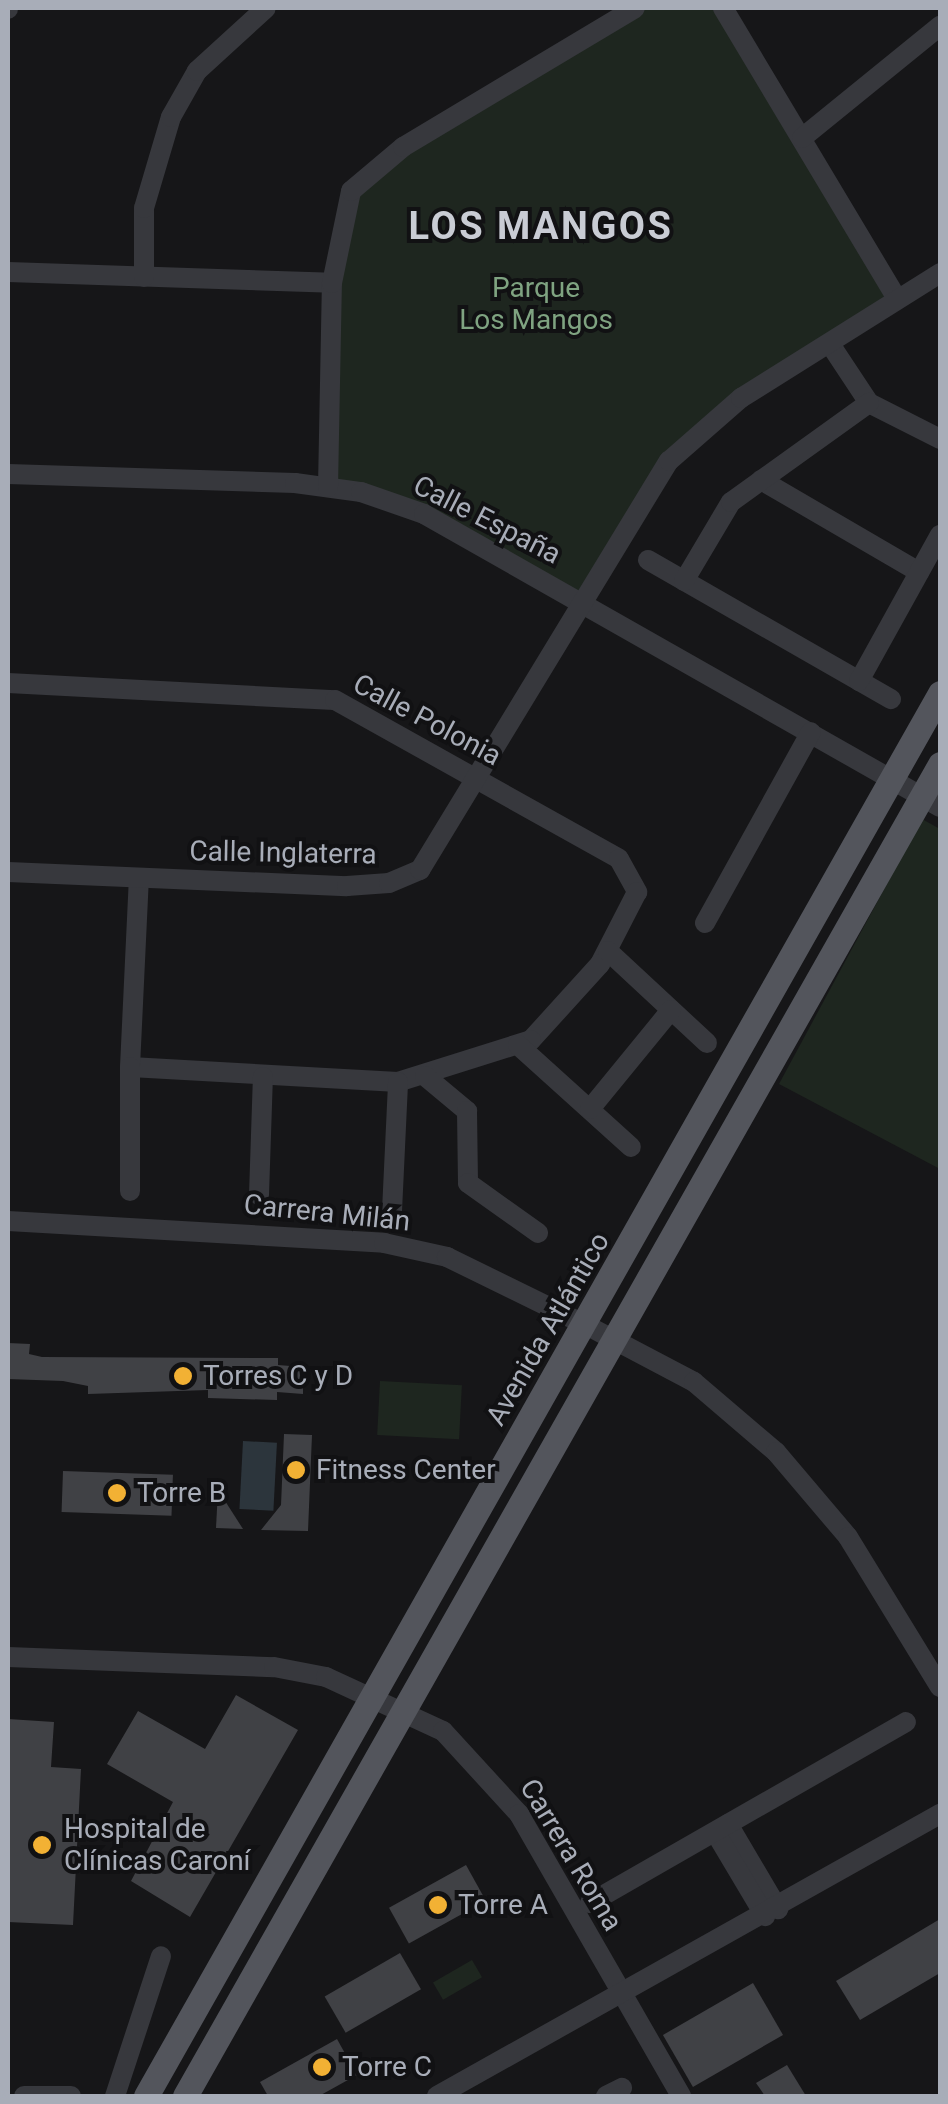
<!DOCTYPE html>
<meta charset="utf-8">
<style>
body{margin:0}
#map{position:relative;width:948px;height:2104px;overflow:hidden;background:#161618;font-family:Roboto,sans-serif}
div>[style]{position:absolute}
.green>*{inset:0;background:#1e261f;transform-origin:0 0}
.water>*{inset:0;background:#2c353c;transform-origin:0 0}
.building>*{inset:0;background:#404145;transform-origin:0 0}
.minor>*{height:20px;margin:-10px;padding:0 10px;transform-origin:10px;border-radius:10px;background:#37383d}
.major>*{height:25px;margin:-12.5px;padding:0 12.5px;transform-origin:12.5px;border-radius:12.5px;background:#53555c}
.dots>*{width:28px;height:28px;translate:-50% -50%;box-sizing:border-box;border:5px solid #111113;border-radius:50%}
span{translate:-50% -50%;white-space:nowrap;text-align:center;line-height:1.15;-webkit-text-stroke:8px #111113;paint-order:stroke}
.park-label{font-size:28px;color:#7fa381}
.street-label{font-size:28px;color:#a8adb8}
.poi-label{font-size:28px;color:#a8adb8}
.left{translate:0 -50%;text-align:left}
.district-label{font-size:38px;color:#c9ccd4;font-weight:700;letter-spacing:2.5px}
.frame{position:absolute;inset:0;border:10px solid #a8adb8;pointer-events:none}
</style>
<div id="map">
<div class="green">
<div style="clip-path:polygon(635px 8px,723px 8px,897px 299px,695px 433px,588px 604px,479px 541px,328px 487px,332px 283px,351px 191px)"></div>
<div style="clip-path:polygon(922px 819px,940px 829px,940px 1169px,779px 1084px)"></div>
<div style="left:380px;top:1381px;width:82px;height:54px;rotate:3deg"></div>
<div style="left:472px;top:1960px;width:20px;height:45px;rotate:60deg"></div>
</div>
<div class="water">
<div style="left:243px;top:1441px;width:34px;height:68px;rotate:3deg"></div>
</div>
<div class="building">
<div style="clip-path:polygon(8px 1343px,30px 1344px,29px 1354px,42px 1357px,278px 1358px,278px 1365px,303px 1367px,303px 1394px,277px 1392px,277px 1400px,208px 1398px,208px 1390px,88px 1394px,88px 1386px,63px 1381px,8px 1379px)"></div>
<div style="clip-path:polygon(284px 1434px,312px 1435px,308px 1531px,261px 1530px,281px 1505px)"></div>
<div style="left:63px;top:1471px;width:110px;height:41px;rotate:2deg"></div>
<div style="clip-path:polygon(218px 1490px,243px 1529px,216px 1528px)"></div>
<div style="clip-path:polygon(236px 1695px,298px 1730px,190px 1917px,131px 1881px,173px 1802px,107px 1764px,138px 1711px,205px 1749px)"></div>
<div style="clip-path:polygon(8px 1719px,54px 1722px,51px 1767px,81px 1769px,73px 1925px,8px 1922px)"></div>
<div style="left:466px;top:1865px;width:41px;height:88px;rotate:61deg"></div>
<div style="clip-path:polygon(940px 1919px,940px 1973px,860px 2020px,836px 1981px)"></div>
<div style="left:400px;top:1953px;width:42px;height:87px;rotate:60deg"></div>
<div style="left:753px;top:1983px;width:60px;height:104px;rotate:60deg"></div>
<div style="clip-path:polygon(337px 2039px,357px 2075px,319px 2096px,268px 2096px,260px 2082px)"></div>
<div style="clip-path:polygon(787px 2065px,806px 2096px,765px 2096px,756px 2083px)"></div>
</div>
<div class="minor">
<div style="left:723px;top:8px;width:339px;rotate:59.1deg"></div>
<div style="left:8px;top:9px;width:1px;rotate:-90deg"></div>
<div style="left:802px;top:138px;width:178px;rotate:-39.1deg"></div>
<div style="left:8px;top:272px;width:324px;rotate:1.9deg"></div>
<div style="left:144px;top:277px;width:69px;rotate:-90deg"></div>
<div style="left:144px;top:208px;width:95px;rotate:-73.5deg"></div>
<div style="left:171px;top:117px;width:53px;rotate:-60.5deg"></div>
<div style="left:197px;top:71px;width:93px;rotate:-42.4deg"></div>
<div style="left:830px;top:344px;width:71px;rotate:56.5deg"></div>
<div style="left:869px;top:403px;width:80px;rotate:26.9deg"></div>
<div style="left:8px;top:474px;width:287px;rotate:1.8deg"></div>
<div style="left:295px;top:483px;width:67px;rotate:7.8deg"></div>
<div style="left:361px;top:492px;width:67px;rotate:19.2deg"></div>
<div style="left:424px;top:514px;width:593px;rotate:29.59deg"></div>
<div style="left:761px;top:480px;width:183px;rotate:30.2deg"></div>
<div style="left:328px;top:487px;width:204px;rotate:-88.9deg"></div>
<div style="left:332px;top:283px;width:94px;rotate:-78.3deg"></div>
<div style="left:351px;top:191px;width:68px;rotate:-40.2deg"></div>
<div style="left:403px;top:147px;width:270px;rotate:-30.9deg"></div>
<div style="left:648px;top:560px;width:280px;rotate:29.8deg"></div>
<div style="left:684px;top:581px;width:92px;rotate:-59.3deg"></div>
<div style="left:731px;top:502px;width:170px;rotate:-35.7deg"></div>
<div style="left:859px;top:681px;width:167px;rotate:-61deg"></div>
<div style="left:8px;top:683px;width:327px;rotate:3deg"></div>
<div style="left:335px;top:700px;width:325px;rotate:29.2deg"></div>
<div style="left:619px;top:859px;width:38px;rotate:61deg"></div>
<div style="left:637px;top:892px;width:81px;rotate:117.2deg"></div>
<div style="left:600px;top:964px;width:103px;rotate:132.2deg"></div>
<div style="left:531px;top:1040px;width:139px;rotate:162.5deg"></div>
<div style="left:398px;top:1082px;width:268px;rotate:-176.8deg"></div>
<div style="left:130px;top:1067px;width:189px;rotate:-87.3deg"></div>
<div style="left:8px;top:872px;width:339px;rotate:2.4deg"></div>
<div style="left:347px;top:886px;width:42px;rotate:-4.1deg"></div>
<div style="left:389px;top:883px;width:34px;rotate:-23deg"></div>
<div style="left:420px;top:870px;width:479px;rotate:-58.7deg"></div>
<div style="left:669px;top:461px;width:96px;rotate:-41.2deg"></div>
<div style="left:741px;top:398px;width:235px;rotate:-32.1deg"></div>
<div style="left:705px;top:923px;width:218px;rotate:-61deg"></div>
<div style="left:608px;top:951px;width:135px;rotate:42.9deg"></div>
<div style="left:518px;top:1045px;width:152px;rotate:42.1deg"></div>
<div style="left:130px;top:1067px;width:124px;rotate:90deg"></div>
<div style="left:425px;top:1076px;width:55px;rotate:39.8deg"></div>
<div style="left:467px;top:1111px;width:72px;rotate:89.2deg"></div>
<div style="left:468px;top:1183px;width:86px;rotate:35.5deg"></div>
<div style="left:590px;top:1109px;width:128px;rotate:-50.7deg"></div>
<div style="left:259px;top:1195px;width:118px;rotate:-88.1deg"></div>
<div style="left:392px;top:1211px;width:129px;rotate:-87.3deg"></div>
<div style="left:8px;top:1221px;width:377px;rotate:3.3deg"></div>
<div style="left:384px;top:1243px;width:65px;rotate:12.5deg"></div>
<div style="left:447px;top:1257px;width:155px;rotate:26.1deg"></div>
<div style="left:586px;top:1325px;width:122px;rotate:27.8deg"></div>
<div style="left:694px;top:1382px;width:108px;rotate:40.5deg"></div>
<div style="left:776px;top:1452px;width:111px;rotate:49.7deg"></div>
<div style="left:848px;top:1537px;width:176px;rotate:58.5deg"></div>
<div style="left:8px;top:1657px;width:266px;rotate:2.2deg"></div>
<div style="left:274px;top:1667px;width:53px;rotate:10.9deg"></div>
<div style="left:326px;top:1677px;width:129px;rotate:24.8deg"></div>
<div style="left:443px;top:1731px;width:113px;rotate:47.5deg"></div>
<div style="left:519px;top:1814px;width:325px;rotate:60.1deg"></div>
<div style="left:728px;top:1824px;width:99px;rotate:59.5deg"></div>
<div style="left:715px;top:1832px;width:98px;rotate:59.2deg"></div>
<div style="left:590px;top:1903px;width:364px;rotate:-29.8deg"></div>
<div style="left:24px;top:2096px;width:47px"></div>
<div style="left:115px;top:2096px;width:147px;rotate:-71.8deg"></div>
<div style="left:437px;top:2096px;width:577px;rotate:-29.28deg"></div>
<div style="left:606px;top:2096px;width:18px;rotate:-27deg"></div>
</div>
<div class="major">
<div style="left:146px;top:2096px;width:1612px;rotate:-60.49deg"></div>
<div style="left:185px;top:2096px;width:1531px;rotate:-60.45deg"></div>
</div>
<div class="dots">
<div style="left:183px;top:1376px;background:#f2b134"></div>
<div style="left:296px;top:1470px;background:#f2b134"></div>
<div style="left:117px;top:1493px;background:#f2b134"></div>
<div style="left:42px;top:1845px;background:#f2b134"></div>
<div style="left:438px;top:1905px;background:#f2b134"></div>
<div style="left:322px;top:2067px;background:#f2b134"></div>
</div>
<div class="park-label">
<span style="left:536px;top:304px">Parque<br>Los Mangos</span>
</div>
<div class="street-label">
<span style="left:487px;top:520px;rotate:27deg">Calle España</span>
<span style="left:427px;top:720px;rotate:28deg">Calle Polonia</span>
<span style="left:283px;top:853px;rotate:1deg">Calle Inglaterra</span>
<span style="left:327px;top:1213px;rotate:6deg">Carrera Milán</span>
<span style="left:548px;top:1329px;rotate:-60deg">Avenida Atlántico</span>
<span style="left:571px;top:1855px;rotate:59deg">Carrera Roma</span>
</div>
<div class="poi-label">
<span class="left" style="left:203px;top:1376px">Torres C y D</span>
<span class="left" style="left:316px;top:1470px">Fitness Center</span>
<span class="left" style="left:137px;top:1493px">Torre B</span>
<span class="left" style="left:64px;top:1845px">Hospital de<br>Clínicas Caroní</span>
<span class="left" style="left:458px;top:1905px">Torre A</span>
<span class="left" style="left:342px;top:2067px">Torre C</span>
</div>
<div class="district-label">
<span style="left:541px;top:227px">LOS MANGOS</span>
</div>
<div class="frame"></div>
</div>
